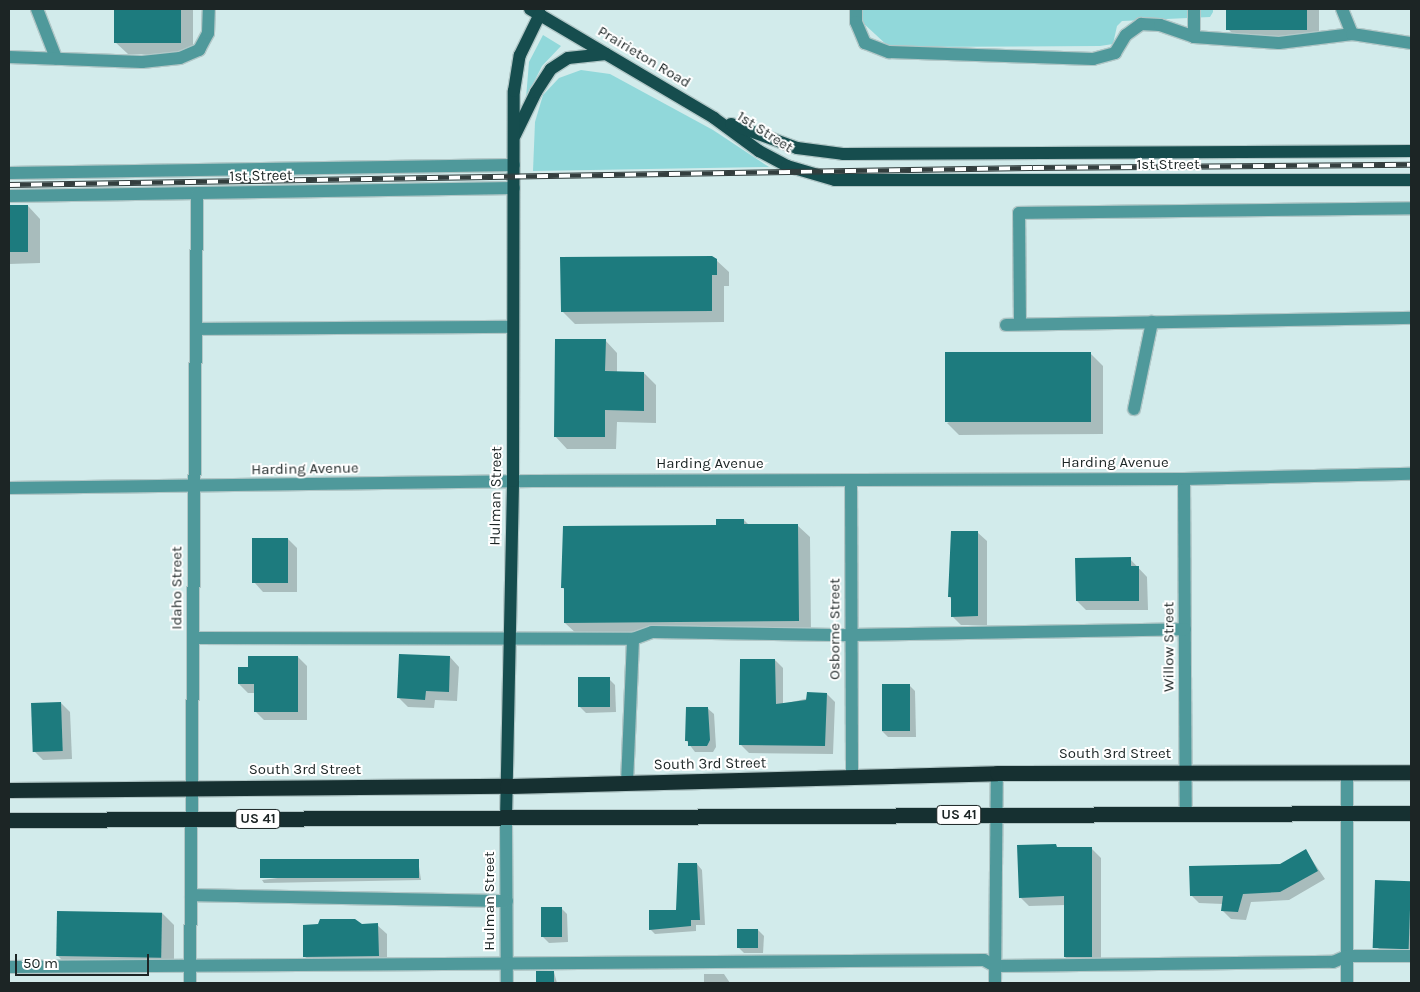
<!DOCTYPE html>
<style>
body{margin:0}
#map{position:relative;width:1420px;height:992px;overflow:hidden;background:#d2ebeb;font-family:Karla,sans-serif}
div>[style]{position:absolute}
.green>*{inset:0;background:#91d8da}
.shadow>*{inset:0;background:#0003}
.building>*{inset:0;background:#1d7b7e;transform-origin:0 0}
.roads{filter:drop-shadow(1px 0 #b1c7c7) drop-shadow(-1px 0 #b1c7c7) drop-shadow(0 1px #b1c7c7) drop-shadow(0 -1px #b1c7c7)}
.minor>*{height:12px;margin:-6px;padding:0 6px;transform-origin:6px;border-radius:6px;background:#4f999b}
.major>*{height:12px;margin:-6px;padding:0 6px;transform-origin:6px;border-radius:6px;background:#164d4e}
.highway>*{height:15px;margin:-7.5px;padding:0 7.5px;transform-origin:7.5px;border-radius:7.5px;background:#163031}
.rail>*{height:5.5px;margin-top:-2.75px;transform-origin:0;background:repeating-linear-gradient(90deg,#fff 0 11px,#333e3e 0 22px);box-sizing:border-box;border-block:1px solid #333e3e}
span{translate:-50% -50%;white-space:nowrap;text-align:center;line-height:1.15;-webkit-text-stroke:4px #fff;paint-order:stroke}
.shield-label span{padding:1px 4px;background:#fff;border:1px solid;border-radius:4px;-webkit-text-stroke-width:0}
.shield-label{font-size:14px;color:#1c2525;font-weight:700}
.street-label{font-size:15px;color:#1c2525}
.frame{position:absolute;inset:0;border:10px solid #1c2525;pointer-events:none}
.scale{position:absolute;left:15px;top:954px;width:134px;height:22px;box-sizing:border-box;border:2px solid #1c2525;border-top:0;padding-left:6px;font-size:15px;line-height:18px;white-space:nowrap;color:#1c2525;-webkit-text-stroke:4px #fff;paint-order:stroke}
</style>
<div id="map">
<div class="green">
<div style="clip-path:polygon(862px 9px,1213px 9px,1213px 12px,1210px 17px,1122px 21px,1117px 26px,1113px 44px,1100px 46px,889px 47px,862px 22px)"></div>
<div style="clip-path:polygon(543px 35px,561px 46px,542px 66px,526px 98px,529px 62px)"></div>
<div style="clip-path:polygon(581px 70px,610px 74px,713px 130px,769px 167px,533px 171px,535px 122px,543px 95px,559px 78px)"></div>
</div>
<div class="shadow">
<div style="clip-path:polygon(115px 9px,193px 9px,193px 55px,128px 54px,115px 42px)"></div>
<div style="clip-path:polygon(1227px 9px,1319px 9px,1319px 40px,1240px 41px,1228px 29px)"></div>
<div style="clip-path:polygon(9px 206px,28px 206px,40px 219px,40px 263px,9px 264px)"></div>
<div style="clip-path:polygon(716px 260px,729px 272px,729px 286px,724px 286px,724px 322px,575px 324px,562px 311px)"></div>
<div style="clip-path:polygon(605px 340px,617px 353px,617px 373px,644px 373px,656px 385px,656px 423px,617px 422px,616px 449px,567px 449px,555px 436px)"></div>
<div style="clip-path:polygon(1091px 354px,1103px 366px,1103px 434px,959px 435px,947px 423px)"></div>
<div style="clip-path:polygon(744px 520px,749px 525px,797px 525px,810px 537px,811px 633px,578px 635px,565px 623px,565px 590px,562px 587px,718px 526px)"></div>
<div style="clip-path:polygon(977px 532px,987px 541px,987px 625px,961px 625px,952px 616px,952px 600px,949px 596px)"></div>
<div style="clip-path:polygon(288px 539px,297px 548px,297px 592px,263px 592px,254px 582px)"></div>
<div style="clip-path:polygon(1130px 559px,1147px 577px,1148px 610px,1086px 610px,1077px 601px)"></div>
<div style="clip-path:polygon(298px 657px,307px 666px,307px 720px,264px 720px,255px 711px,255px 693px,248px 693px,239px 684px,249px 668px)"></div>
<div style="clip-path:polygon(450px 657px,459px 667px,457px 701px,435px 700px,434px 708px,408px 707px,399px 698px)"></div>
<div style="clip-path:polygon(775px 660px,783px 668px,783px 704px,827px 694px,835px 702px,833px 754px,749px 753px,741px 745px)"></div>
<div style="clip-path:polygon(609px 679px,615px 685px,616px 712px,586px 713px,580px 707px)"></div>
<div style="clip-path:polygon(909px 685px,915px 691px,916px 737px,888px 737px,882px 731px)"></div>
<div style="clip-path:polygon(61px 703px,70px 712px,72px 759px,43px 760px,34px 751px)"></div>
<div style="clip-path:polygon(707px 708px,714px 714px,716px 747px,713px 752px,695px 752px,686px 740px)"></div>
<div style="clip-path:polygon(1092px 849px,1101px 858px,1101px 965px,1074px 966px,1065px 957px,1065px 905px,1029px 906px,1020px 897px)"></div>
<div style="clip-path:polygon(1306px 851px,1325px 879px,1289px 900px,1251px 902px,1246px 920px,1231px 919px,1222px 910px,1223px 904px,1199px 903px,1191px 895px,1280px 865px)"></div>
<div style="clip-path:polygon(418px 860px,421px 880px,264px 883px,262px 880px)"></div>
<div style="clip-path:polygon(697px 864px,702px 870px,705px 925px,696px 925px,696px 931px,655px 934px,650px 929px,677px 912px)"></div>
<div style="clip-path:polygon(1376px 882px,1411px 883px,1411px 956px,1385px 955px,1377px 947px)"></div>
<div style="clip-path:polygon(561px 908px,567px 914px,568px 942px,549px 943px,543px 937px)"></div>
<div style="clip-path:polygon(162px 913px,174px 925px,174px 969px,70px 968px,58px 956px)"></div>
<div style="clip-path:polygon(362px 925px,377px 925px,387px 934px,387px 965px,314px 965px,304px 956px)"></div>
<div style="clip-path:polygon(758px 930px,764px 936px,763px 953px,744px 953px,738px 947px)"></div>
<div style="clip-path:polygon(554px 972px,557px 983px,538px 983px,538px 973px)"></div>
<div style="clip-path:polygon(704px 974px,724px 974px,730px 983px,704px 983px)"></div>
</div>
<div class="building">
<div style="left:114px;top:9px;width:67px;height:34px"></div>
<div style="left:1226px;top:9px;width:81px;height:21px"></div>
<div style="left:9px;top:205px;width:19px;height:47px"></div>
<div style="clip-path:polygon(712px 256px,717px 259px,717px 275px,712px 275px,712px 311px,561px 312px,560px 257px)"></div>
<div style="clip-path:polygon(555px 339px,606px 339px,605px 371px,644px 372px,644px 411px,605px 410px,605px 437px,554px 437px)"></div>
<div style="left:1091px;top:352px;width:70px;height:146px;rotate:90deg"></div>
<div style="clip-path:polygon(716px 519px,744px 519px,744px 524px,798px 524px,799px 621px,564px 623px,564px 588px,561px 588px,563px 526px,716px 525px)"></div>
<div style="clip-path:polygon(951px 531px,978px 531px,978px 616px,951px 617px,951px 597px,948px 597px)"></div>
<div style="left:252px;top:538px;width:36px;height:45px"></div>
<div style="clip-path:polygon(1131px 557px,1131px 566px,1139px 566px,1139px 601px,1076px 601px,1075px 558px)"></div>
<div style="clip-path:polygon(399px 654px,450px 656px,449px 692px,426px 691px,425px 700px,397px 698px)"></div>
<div style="clip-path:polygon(248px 656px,298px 656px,298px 712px,254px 712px,254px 684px,238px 684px,238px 667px,248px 667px)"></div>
<div style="clip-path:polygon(740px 659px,775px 659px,776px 704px,806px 700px,807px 692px,827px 693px,825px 746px,739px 745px)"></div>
<div style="left:610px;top:677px;width:30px;height:32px;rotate:90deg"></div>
<div style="left:882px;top:684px;width:28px;height:47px"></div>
<div style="left:61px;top:702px;width:49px;height:30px;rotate:88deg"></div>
<div style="clip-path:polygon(686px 707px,708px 707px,710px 740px,707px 746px,688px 746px,688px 741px,685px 741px)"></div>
<div style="clip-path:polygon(1056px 844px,1057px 847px,1092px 847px,1092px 957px,1064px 957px,1064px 896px,1019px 898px,1017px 845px)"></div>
<div style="clip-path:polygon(1306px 849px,1318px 871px,1280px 892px,1243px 894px,1238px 912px,1221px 911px,1223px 896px,1190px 896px,1189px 866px,1280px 864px)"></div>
<div style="left:419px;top:859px;width:19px;height:159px;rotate:90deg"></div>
<div style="clip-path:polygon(678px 863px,697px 863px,700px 920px,691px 920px,691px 926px,649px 930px,649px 910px,676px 910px)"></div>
<div style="left:1375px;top:880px;width:36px;height:68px;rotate:2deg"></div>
<div style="left:541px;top:907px;width:21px;height:30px"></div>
<div style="left:57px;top:911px;width:105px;height:45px;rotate:1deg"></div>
<div style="clip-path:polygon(320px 919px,355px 919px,362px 924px,378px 923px,379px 956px,303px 957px,303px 925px,318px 924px)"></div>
<div style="left:737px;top:929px;width:21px;height:19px"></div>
<div style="left:536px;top:971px;width:18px;height:12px"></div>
</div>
<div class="roads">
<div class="minor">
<div style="left:37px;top:9px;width:53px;rotate:68.8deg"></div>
<div style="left:856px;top:9px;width:13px;rotate:90deg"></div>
<div style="left:856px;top:22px;width:23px;rotate:67deg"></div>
<div style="left:865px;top:43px;width:26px;rotate:21deg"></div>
<div style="left:889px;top:52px;width:204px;rotate:2deg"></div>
<div style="left:1093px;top:59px;width:23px;rotate:-15deg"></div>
<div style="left:1115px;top:53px;width:21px;rotate:-59deg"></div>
<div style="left:1126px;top:35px;width:19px;rotate:-36deg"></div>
<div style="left:1141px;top:24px;width:19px;rotate:3deg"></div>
<div style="left:1160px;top:25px;width:36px;rotate:19deg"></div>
<div style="left:1194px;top:37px;width:85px;rotate:4deg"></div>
<div style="left:1279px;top:43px;width:74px;rotate:-7deg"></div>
<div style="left:1194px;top:9px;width:28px;rotate:90deg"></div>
<div style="left:1342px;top:9px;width:27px;rotate:68deg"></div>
<div style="left:1352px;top:34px;width:60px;rotate:8.7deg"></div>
<div style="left:9px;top:57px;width:133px;rotate:2.2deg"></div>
<div style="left:142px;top:62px;width:38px;rotate:-6deg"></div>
<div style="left:180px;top:58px;width:21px;rotate:-23deg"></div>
<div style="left:199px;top:50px;width:19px;rotate:-62deg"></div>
<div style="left:208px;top:33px;width:24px;rotate:-88deg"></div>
<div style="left:9px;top:173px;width:505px;rotate:-0.91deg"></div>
<div style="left:9px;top:196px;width:505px;rotate:-0.91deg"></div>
<div style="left:1020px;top:324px;width:111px;rotate:-90.5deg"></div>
<div style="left:1019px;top:213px;width:392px;rotate:-0.7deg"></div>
<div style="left:1006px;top:325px;width:405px;rotate:-1deg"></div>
<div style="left:196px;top:329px;width:317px;rotate:-0.4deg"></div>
<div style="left:1134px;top:409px;width:89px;rotate:-78.3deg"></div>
<div style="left:1184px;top:479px;width:335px;rotate:89.7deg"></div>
<div style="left:851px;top:481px;width:297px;rotate:89.8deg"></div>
<div style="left:9px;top:488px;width:524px;rotate:-0.77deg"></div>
<div style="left:533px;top:481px;width:651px;rotate:-0.18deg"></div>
<div style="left:1184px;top:479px;width:227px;rotate:-1.3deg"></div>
<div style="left:193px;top:638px;width:440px;rotate:0.1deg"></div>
<div style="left:633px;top:639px;width:20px;rotate:-20deg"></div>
<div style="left:652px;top:632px;width:199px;rotate:0.9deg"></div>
<div style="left:851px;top:635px;width:334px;rotate:-1deg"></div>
<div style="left:1347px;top:772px;width:211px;rotate:90deg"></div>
<div style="left:627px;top:783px;width:144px;rotate:-87.6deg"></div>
<div style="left:506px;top:819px;width:164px;rotate:89.7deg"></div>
<div style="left:191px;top:895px;width:316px;rotate:1.1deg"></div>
<div style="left:9px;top:967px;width:975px;rotate:-0.41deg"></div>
<div style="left:984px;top:960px;width:13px;rotate:29deg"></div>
<div style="left:995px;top:966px;width:338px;rotate:-0.7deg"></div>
<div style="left:1333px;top:962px;width:15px;rotate:-23deg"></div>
<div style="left:1347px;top:956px;width:64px"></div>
<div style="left:190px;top:983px;width:789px;rotate:-89.49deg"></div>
<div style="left:995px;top:983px;width:210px;rotate:-89.5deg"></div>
</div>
<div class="major">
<div style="left:530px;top:9px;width:214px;rotate:30.6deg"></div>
<div style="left:714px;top:118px;width:56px;rotate:36.3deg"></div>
<div style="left:759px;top:151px;width:32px;rotate:28deg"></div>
<div style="left:787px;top:166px;width:50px;rotate:16.3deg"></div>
<div style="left:835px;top:180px;width:576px"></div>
<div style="left:731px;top:124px;width:70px;rotate:20deg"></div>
<div style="left:797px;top:148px;width:46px;rotate:7.4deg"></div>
<div style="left:843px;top:154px;width:568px;rotate:-0.3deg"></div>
<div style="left:515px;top:135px;width:48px;rotate:-64deg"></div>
<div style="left:536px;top:92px;width:27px;rotate:-57deg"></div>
<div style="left:551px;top:69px;width:20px;rotate:-33deg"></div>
<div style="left:568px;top:58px;width:38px;rotate:-6deg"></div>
<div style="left:506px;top:819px;width:338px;rotate:-88.8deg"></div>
<div style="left:513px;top:481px;width:390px;rotate:-89.9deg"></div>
<div style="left:514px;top:91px;width:36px;rotate:-81deg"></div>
<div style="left:520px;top:55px;width:46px;rotate:-64deg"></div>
</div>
<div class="highway">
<div style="left:9px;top:790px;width:498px;rotate:-0.5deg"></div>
<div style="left:507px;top:786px;width:490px;rotate:-1.5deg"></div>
<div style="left:997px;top:773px;width:414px;rotate:-0.1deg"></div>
<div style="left:9px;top:820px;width:1402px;rotate:-0.29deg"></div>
</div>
</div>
<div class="rail">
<div style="left:9px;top:185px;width:1024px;rotate:-0.95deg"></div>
<div style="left:1033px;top:168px;width:378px;rotate:-0.5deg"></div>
</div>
<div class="shield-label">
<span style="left:959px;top:815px">US 41</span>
<span style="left:258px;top:819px">US 41</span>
</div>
<div class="street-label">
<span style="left:644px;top:57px;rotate:31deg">Prairieton Road</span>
<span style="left:765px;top:132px;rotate:33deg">1st Street</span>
<span style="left:1168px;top:165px">1st Street</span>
<span style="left:261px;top:176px;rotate:-1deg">1st Street</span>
<span style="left:1115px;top:463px">Harding Avenue</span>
<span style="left:710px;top:464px">Harding Avenue</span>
<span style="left:305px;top:469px;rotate:-1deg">Harding Avenue</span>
<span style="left:496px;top:496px;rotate:-89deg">Hulman Street</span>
<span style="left:177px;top:588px;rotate:-90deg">Idaho Street</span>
<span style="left:835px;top:629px;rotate:-90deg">Osborne Street</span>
<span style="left:1169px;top:647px;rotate:-90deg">Willow Street</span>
<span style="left:1115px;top:754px">South 3rd Street</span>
<span style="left:710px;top:764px;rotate:-1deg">South 3rd Street</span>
<span style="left:305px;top:770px">South 3rd Street</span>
<span style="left:490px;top:901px;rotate:-90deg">Hulman Street</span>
</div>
<div class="frame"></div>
<div class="scale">50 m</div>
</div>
